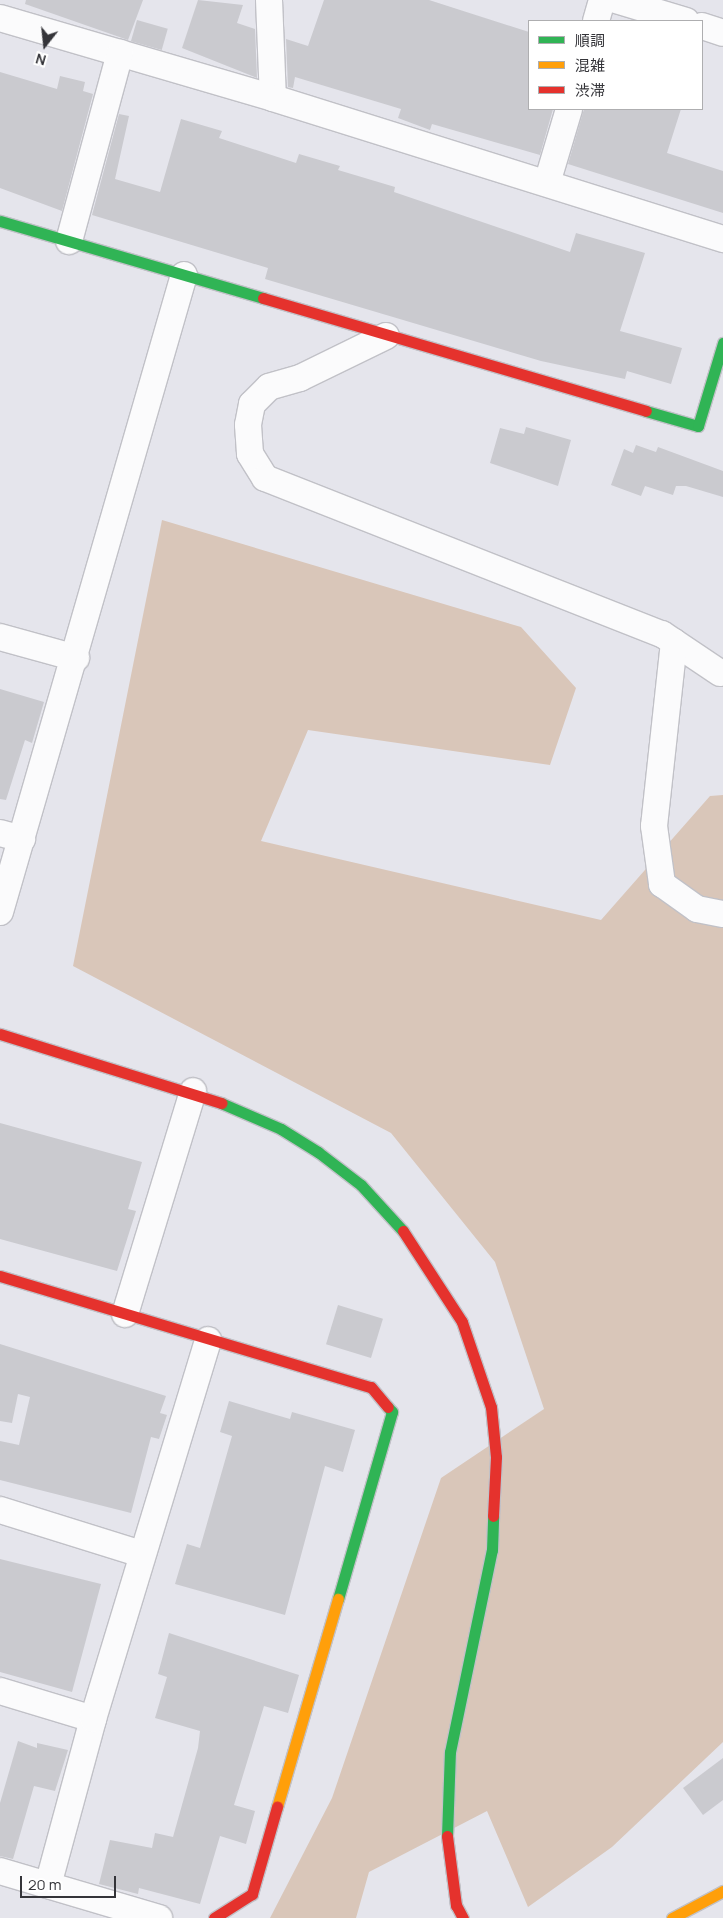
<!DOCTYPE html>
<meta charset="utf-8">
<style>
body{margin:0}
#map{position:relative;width:723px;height:1918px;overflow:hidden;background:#e5e5ec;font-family:Manrope,"Noto Sans JP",sans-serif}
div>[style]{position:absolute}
.green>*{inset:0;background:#d9c6b9}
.building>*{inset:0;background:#cacacf;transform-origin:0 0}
.roads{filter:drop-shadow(1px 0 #c1c1c7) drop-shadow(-1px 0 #c1c1c7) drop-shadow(0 1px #c1c1c7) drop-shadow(0 -1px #c1c1c7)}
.street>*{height:26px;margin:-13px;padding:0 13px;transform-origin:13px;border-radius:13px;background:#fbfbfc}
.fast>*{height:11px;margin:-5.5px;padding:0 5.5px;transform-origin:5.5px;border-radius:5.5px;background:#30b455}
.slow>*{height:11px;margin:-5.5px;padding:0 5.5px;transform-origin:5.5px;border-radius:5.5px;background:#ff9f0a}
.jam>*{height:11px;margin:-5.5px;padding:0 5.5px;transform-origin:5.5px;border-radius:5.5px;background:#e5322d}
span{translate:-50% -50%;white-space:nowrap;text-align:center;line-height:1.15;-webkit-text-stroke:5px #fff;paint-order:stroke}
.legend{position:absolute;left:528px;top:20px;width:175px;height:90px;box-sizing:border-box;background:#fff;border:1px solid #aeaeb0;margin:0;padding:6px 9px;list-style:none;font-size:15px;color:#343439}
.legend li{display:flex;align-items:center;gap:10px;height:25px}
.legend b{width:25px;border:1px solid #aeaeb0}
.north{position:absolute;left:20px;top:20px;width:50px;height:50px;-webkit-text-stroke:4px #fff;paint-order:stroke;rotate:196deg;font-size:14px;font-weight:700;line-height:20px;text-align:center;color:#343439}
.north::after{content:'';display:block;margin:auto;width:18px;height:22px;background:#343439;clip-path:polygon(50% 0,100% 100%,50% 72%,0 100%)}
.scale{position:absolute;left:20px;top:1876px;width:96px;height:22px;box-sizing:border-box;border:2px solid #343439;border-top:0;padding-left:6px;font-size:15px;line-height:18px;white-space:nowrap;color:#343439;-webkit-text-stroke:4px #fff;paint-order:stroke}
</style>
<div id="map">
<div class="green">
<div style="clip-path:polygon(162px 520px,521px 627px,576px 688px,550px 765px,308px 730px,261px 841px,601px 920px,710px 796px,723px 795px,723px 1742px,612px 1847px,528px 1907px,487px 1811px,369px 1872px,356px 1918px,270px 1918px,332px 1798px,441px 1478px,544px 1409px,495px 1262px,391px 1133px,73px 966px)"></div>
</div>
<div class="building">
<div style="clip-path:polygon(26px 0,143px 0,128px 40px,25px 4px)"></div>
<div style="clip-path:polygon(198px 0,243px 5px,237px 23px,255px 29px,257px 78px,182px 48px)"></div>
<div style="clip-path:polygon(324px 0,429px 0,529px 32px,529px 109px,553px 109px,540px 155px,432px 124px,430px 130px,398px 118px,401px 109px,295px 77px,293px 88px,288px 87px,286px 39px,308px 46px)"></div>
<div style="left:137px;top:20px;width:32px;height:22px;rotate:16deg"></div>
<div style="clip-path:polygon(0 72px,57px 89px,60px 76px,85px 82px,83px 91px,93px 94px,62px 211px,0 188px)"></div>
<div style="clip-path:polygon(584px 109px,681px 109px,667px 153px,723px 171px,723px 213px,568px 164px)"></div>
<div style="clip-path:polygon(119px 114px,129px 116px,115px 179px,160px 192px,181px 119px,222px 131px,219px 138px,296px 163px,299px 154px,340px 166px,338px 170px,395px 187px,394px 192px,570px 252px,576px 233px,645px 253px,620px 331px,682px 348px,671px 384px,627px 371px,625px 379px,541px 361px,265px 279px,268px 268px,92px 215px)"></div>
<div style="clip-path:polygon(526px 427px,571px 440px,558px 486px,490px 463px,500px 428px,524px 434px)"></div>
<div style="clip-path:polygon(636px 445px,656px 452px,658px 447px,723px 471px,723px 497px,686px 486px,676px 486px,673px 495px,645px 486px,641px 496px,611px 485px,624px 449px,633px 453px)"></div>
<div style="clip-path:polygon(0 689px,44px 702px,32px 743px,25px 740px,6px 800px,0 799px)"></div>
<div style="clip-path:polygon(0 1123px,142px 1162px,128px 1209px,136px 1211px,117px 1271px,0 1239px)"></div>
<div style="left:338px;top:1305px;width:47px;height:41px;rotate:17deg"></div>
<div style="clip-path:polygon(0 1344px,166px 1396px,160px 1413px,167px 1415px,159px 1439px,151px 1437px,131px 1513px,0 1480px,0 1441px,19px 1445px,30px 1397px,18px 1394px,12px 1423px,0 1421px)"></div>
<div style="clip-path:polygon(229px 1401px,290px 1419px,292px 1412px,355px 1430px,343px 1472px,325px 1466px,285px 1615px,175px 1584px,187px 1544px,200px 1548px,232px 1436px,220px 1432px)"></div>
<div style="clip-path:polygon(0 1559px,101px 1584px,72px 1692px,0 1672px)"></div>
<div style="clip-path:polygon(169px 1633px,299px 1675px,288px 1713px,264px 1706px,234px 1805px,255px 1811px,246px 1844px,220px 1836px,200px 1904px,139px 1888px,138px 1894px,99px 1884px,110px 1840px,152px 1848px,155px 1833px,173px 1837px,198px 1748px,200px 1731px,155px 1718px,167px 1677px,158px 1674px)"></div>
<div style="clip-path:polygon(18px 1741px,37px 1748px,37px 1743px,68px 1750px,55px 1791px,34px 1786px,13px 1859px,0 1856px,0 1803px)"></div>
<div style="clip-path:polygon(723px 1758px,723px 1800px,703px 1815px,683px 1788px)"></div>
</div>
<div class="roads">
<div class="street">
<div style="left:269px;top:0;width:98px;rotate:87.7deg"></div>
<div style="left:616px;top:0;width:73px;rotate:16.7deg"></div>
<div style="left:0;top:18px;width:284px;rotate:16.3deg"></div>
<div style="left:273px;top:98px;width:472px;rotate:17.4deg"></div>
<div style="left:596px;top:21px;width:22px;rotate:-74deg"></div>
<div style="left:702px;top:26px;width:22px;rotate:18deg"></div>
<div style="left:547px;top:183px;width:77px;rotate:-73.4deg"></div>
<div style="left:69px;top:241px;width:195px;rotate:-74.8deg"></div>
<div style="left:386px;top:336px;width:96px;rotate:154deg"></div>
<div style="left:300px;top:378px;width:32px;rotate:164deg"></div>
<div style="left:269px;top:387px;width:24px;rotate:135deg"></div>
<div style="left:252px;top:404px;width:21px;rotate:101deg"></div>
<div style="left:248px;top:425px;width:29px;rotate:86deg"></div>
<div style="left:250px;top:454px;width:28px;rotate:58deg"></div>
<div style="left:265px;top:478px;width:427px;rotate:21.5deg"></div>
<div style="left:662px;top:634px;width:70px;rotate:33.9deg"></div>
<div style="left:0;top:637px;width:79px;rotate:15.4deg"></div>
<div style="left:674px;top:642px;width:185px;rotate:96.2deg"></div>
<div style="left:654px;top:826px;width:59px;rotate:82.1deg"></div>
<div style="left:662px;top:884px;width:43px;rotate:35.5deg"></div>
<div style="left:697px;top:909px;width:26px;rotate:11deg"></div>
<div style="left:0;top:833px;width:23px;rotate:15deg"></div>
<div style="left:0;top:912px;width:663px;rotate:-73.89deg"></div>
<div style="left:125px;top:1314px;width:233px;rotate:-73deg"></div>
<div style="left:0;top:1510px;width:148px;rotate:17.3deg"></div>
<div style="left:0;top:1691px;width:97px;rotate:16.8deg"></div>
<div style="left:0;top:1871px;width:166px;rotate:16.5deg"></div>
<div style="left:48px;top:1885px;width:172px;rotate:-74.8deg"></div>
<div style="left:93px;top:1719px;width:396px;rotate:-73.1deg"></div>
</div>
<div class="fast">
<div style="left:0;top:221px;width:274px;rotate:16.3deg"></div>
<div style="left:646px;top:411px;width:54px;rotate:16.1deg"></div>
<div style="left:698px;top:426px;width:87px;rotate:-73.2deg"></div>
<div style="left:221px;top:1103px;width:65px;rotate:23.4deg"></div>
<div style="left:281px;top:1129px;width:44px;rotate:31.9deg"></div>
<div style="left:318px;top:1152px;width:54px;rotate:37.5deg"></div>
<div style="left:361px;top:1185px;width:62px;rotate:47.6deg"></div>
<div style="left:338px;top:1599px;width:195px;rotate:-73.9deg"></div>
<div style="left:392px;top:1412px;width:6px;rotate:-129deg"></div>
<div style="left:447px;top:1836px;width:84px;rotate:-88deg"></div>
<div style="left:450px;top:1752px;width:206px;rotate:-78.3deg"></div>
<div style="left:492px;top:1550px;width:34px;rotate:-88deg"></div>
</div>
<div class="slow">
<div style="left:277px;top:1807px;width:217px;rotate:-73.7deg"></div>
<div style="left:672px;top:1918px;width:58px;rotate:-27.9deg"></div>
</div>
<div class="jam">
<div style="left:263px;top:298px;width:399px;rotate:16.4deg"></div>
<div style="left:0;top:1034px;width:232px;rotate:17.3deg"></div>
<div style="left:403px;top:1231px;width:108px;rotate:57deg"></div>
<div style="left:462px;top:1322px;width:90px;rotate:71.2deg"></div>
<div style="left:491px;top:1407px;width:50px;rotate:84.3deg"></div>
<div style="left:496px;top:1457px;width:59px;rotate:92.9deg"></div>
<div style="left:0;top:1276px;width:387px;rotate:16.7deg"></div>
<div style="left:371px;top:1387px;width:26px;rotate:50deg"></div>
<div style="left:447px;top:1836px;width:70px;rotate:82.6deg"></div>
<div style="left:456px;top:1905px;width:15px;rotate:62deg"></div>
<div style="left:214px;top:1918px;width:45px;rotate:-32.3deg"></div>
<div style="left:252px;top:1894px;width:91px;rotate:-74deg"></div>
</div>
</div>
<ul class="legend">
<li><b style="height:6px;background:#30b455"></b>順調</li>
<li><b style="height:6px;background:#ff9f0a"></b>混雑</li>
<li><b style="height:6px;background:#e5322d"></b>渋滞</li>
</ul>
<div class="north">N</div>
<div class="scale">20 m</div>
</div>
